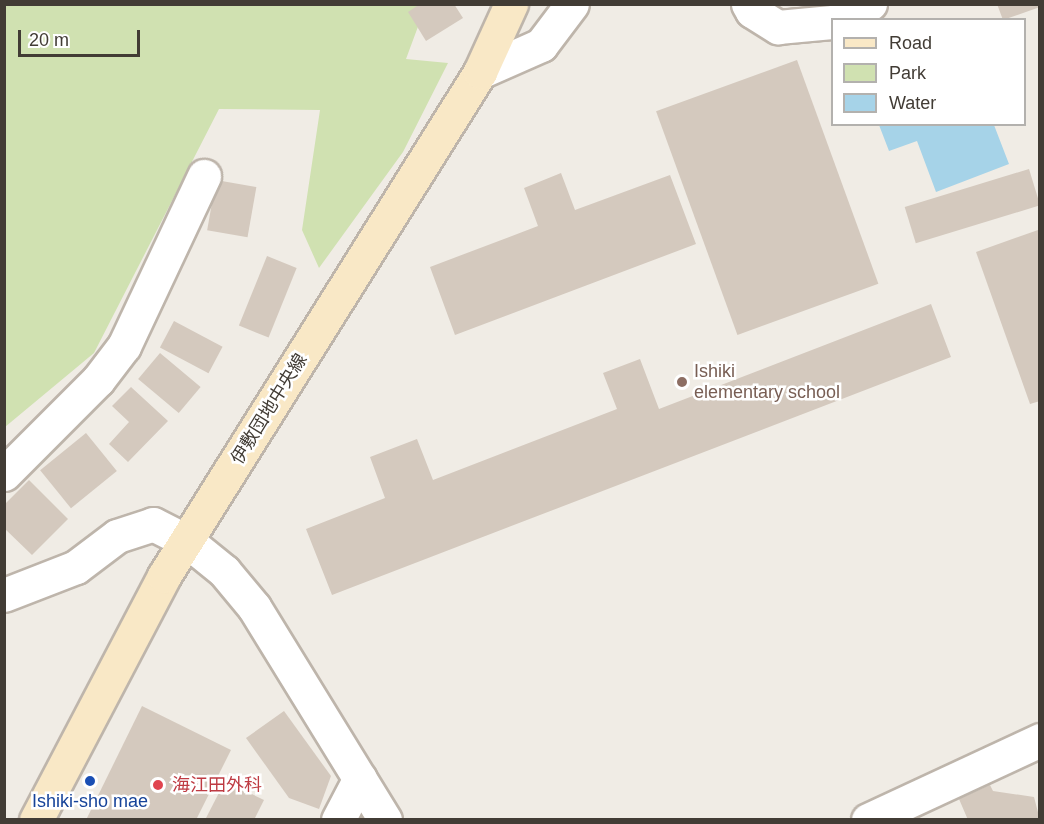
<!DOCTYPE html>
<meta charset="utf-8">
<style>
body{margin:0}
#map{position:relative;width:1044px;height:824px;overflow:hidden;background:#f0ece5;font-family:Helvetica,"Noto Sans JP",sans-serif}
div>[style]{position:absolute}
.green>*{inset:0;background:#d0e1b1}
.water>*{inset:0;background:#a6d3e8}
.building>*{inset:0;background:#d4c9be;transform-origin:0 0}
.roads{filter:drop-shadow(2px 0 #beb5ab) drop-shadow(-2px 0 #beb5ab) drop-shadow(0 2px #beb5ab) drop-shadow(0 -2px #beb5ab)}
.street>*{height:33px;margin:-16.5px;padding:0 16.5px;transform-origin:16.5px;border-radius:16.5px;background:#fff}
.secondary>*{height:33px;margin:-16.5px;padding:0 16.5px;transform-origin:16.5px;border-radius:16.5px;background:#f9e8c6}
.dots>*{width:16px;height:16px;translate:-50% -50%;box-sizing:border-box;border:3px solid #fff;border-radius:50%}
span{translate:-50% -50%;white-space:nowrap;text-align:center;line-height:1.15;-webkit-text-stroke:5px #fff;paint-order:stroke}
.education-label{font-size:18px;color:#785e54}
.left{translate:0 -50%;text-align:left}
.street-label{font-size:18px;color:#423c35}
.health-label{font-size:18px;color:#be3a42}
.transit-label{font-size:18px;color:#164399}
.frame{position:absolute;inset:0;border:6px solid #423c35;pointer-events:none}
.legend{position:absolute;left:831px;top:18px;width:195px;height:108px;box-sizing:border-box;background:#fff;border:2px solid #b3b1ae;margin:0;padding:8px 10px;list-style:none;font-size:18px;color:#423c35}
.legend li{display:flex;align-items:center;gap:12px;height:30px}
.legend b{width:30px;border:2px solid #b3b1ae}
.scale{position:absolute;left:18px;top:30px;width:122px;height:27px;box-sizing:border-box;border:3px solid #423c35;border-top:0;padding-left:8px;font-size:18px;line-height:21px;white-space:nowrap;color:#423c35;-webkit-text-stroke:4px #fff;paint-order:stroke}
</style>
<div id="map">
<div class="green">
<div style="clip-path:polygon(5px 5px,426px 5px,406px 59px,448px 63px,403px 152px,319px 268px,302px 230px,320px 110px,219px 109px,94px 353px,5px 427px)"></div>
</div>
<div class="water">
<div style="clip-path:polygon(879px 125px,994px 125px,1009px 164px,936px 192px,917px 141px,889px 151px)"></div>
</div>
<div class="building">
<div style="clip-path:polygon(420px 4px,454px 4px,463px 18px,426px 41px,408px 12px)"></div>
<div style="clip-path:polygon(997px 4px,1039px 4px,1040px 7px,1003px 20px)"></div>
<div style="left:797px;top:60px;width:238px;height:150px;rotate:70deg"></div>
<div style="left:1029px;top:169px;width:38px;height:130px;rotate:73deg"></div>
<div style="clip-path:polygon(561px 173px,575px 210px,670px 175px,696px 244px,455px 335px,430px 267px,538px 226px,524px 188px)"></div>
<div style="left:216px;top:180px;width:41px;height:51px;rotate:10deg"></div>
<div style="clip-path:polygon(1038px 230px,1040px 401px,1030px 404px,976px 252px)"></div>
<div style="left:267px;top:256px;width:32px;height:75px;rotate:22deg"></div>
<div style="clip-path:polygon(931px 304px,951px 357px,332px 595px,306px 529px,385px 498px,370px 457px,417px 439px,433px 480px,617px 409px,603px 373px,640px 359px,659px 409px)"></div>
<div style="left:174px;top:321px;width:55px;height:30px;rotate:28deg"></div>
<div style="left:160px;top:353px;width:53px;height:34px;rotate:40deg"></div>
<div style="clip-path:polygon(131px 387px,168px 421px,128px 462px,109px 444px,129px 422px,112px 406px)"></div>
<div style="left:86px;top:433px;width:49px;height:59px;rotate:51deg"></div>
<div style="clip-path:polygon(29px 480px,68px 519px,32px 555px,4px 528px,4px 505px)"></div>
<div style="clip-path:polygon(142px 706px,231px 750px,196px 820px,86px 820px)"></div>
<div style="clip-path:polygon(284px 711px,331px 776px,319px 809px,289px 798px,246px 738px)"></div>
<div style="clip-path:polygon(225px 781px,264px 800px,254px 820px,205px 820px)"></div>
<div style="clip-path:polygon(990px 785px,993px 791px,1034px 797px,1040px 820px,968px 820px,959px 799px)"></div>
</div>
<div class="roads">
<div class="street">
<div style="left:748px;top:4px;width:8px;rotate:60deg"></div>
<div style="left:752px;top:11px;width:31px;rotate:32deg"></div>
<div style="left:778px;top:27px;width:54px;rotate:-5.3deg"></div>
<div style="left:838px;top:20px;width:36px;rotate:-27deg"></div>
<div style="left:480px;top:72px;width:67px;rotate:-23.9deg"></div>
<div style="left:541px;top:45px;width:51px;rotate:-52.9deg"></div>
<div style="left:4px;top:474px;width:133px;rotate:-45deg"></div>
<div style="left:98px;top:380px;width:43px;rotate:-52.6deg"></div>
<div style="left:124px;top:346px;width:188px;rotate:-64.8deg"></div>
<div style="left:4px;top:595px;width:77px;rotate:-21.3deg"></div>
<div style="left:76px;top:567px;width:51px;rotate:-37.1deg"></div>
<div style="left:117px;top:536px;width:38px;rotate:-18deg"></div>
<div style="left:153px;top:524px;width:38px;rotate:27deg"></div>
<div style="left:187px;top:541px;width:48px;rotate:39deg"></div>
<div style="left:224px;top:571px;width:47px;rotate:50.2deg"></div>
<div style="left:254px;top:607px;width:250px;rotate:58.4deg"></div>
<div style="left:338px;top:820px;width:47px;rotate:-62.4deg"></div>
<div style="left:868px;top:820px;width:190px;rotate:-24.9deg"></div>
</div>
<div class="secondary">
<div style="left:36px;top:820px;width:276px;rotate:-62.3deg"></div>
<div style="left:164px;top:576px;width:595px;rotate:-57.91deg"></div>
<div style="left:480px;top:72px;width:75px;rotate:-65.5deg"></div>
</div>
</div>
<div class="dots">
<div style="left:682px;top:382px;background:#8d6e63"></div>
<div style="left:90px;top:781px;background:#1a4fb4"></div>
<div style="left:158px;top:785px;background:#e0444e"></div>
</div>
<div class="education-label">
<span class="left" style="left:694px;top:382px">Ishiki<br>elementary school</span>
</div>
<div class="street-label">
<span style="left:269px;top:409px;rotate:-58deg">伊敷団地中央線</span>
</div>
<div class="health-label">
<span class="left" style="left:172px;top:785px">海江田外科</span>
</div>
<div class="transit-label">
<span style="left:90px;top:801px">Ishiki-sho mae</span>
</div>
<div class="frame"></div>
<ul class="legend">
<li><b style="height:8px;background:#f9e8c6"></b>Road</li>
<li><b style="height:16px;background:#d0e1b1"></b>Park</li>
<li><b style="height:16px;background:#a6d3e8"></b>Water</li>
</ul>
<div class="scale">20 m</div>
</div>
